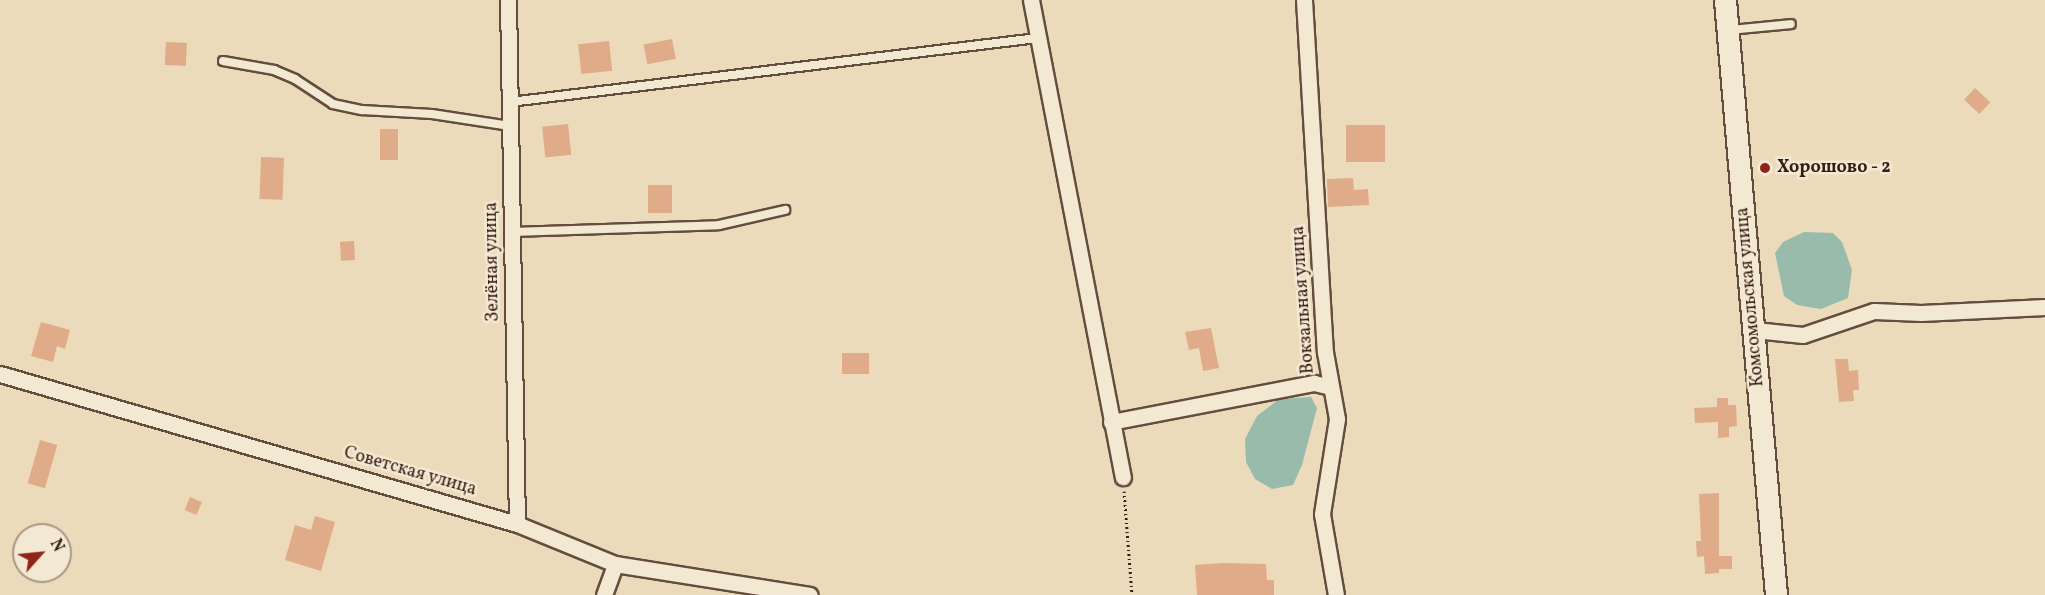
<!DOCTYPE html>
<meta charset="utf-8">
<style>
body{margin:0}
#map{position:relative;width:2045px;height:595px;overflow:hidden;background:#ecdbba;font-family:Vollkorn,serif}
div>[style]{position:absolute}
.water>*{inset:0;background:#99bbac}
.building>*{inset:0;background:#e0ab89;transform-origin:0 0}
.path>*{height:3px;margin-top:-1.5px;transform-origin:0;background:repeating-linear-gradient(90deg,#371e15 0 1.5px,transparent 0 4.5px)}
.roads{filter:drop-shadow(2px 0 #644d3e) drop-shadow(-2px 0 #644d3e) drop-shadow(0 2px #644d3e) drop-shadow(0 -2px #644d3e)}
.lane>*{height:8px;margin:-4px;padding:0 4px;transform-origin:4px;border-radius:4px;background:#f3e8d2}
.street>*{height:15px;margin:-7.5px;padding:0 7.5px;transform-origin:7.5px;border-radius:7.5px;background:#f3e8d2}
.secondary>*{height:21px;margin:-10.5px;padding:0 10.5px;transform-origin:10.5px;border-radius:10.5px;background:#f3e8d2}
.dots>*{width:16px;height:16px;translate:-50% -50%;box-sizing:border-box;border:3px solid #f3e8d2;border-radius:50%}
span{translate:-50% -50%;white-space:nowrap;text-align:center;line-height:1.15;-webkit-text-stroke:5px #f3e8d2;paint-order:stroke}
.poi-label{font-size:18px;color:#371e15;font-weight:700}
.left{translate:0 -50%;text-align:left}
.street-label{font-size:18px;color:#371e15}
.north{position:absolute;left:12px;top:523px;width:60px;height:60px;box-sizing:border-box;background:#f3e8d2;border:2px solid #a89786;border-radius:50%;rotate:63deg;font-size:16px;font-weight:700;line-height:24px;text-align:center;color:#371e15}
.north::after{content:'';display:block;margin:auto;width:21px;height:27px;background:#8f2418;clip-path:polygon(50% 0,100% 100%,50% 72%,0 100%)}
</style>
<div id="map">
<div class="water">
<div style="clip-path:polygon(1804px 232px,1833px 233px,1842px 242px,1852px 270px,1848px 298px,1821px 309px,1797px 305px,1784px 296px,1775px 253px,1783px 242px)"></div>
<div style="clip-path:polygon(1311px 397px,1317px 408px,1302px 465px,1293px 485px,1272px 489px,1255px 479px,1246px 462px,1245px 439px,1257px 416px,1279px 399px)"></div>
</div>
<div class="building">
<div style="left:672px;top:39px;width:20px;height:29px;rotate:79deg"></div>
<div style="left:609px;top:41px;width:30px;height:31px;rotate:84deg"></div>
<div style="left:166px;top:42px;width:21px;height:23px;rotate:3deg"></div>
<div style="left:1975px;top:88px;width:21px;height:16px;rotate:43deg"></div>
<div style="left:568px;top:124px;width:31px;height:26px;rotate:84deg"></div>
<div style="left:1385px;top:125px;width:37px;height:39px;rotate:90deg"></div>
<div style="left:380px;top:129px;width:18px;height:31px"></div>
<div style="left:261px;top:157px;width:23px;height:42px;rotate:2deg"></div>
<div style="clip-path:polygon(1353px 178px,1354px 190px,1368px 189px,1369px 205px,1328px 207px,1327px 179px)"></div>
<div style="left:648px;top:185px;width:24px;height:28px"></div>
<div style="left:354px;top:241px;width:19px;height:14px;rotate:87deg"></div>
<div style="clip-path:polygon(41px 322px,70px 330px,65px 349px,57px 346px,53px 362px,31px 356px)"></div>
<div style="clip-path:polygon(1211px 328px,1219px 368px,1203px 371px,1199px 348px,1189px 350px,1185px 332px)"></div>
<div style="left:842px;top:353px;width:27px;height:21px"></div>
<div style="clip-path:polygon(1835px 359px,1848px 359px,1849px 371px,1858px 370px,1859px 390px,1853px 390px,1854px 401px,1839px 402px)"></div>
<div style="clip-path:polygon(1717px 398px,1728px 398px,1728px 405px,1736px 405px,1737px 426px,1729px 427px,1729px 437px,1718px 438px,1718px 422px,1695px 423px,1694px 408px,1717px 407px)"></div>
<div style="left:40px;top:440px;width:18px;height:45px;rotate:16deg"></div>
<div style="clip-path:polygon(1719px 493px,1719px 556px,1732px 556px,1732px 569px,1719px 569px,1719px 573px,1705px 574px,1704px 556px,1697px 557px,1696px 541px,1701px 541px,1699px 494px)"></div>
<div style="left:190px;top:497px;width:13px;height:14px;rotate:23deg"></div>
<div style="clip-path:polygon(315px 516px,335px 522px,321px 571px,285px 560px,295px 525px,311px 530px)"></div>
<div style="clip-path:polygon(1223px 563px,1266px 564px,1267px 580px,1274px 580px,1274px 595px,1197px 595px,1195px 565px)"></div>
</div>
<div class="path">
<div style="left:1124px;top:491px;width:104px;rotate:85.6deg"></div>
</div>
<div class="roads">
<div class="lane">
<div style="left:1730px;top:30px;width:61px;rotate:-5.6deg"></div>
<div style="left:223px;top:61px;width:52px;rotate:10deg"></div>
<div style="left:274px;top:70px;width:23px;rotate:23deg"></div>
<div style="left:295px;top:79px;width:45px;rotate:33.3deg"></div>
<div style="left:333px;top:104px;width:30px;rotate:12deg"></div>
<div style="left:362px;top:110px;width:70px;rotate:3.3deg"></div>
<div style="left:432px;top:114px;width:79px;rotate:8.7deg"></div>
<div style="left:510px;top:102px;width:531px;rotate:-6.92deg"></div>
<div style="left:512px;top:232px;width:207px;rotate:-1.9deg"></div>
<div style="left:719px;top:225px;width:68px;rotate:-12.8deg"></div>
</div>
<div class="street">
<div style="left:508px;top:0;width:524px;rotate:89.02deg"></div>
<div style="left:1031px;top:0;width:486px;rotate:79.1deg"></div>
<div style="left:1304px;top:0;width:353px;rotate:86.6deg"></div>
<div style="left:1325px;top:352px;width:68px;rotate:79.8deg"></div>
<div style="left:1337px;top:419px;width:96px;rotate:99deg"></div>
<div style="left:1322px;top:514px;width:82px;rotate:80.2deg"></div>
<div style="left:1755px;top:330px;width:48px;rotate:5.9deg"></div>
<div style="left:1803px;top:335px;width:75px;rotate:-18.7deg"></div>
<div style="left:1874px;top:311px;width:47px;rotate:2.4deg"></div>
<div style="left:1921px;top:313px;width:124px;rotate:-2.8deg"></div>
<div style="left:0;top:374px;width:538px;rotate:16.18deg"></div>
<div style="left:517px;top:524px;width:106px;rotate:22.2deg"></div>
<div style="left:615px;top:564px;width:197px;rotate:9deg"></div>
<div style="left:1111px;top:422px;width:207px;rotate:-10.9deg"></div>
<div style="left:1314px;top:383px;width:17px;rotate:13deg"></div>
<div style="left:604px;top:595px;width:33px;rotate:-70deg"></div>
</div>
<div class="secondary">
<div style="left:1725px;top:0;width:597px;rotate:85.1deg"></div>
</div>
</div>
<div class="dots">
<div style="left:1765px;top:168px;background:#8f2418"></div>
</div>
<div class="poi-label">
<span class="left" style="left:1777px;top:168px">Хорошово - 2</span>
</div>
<div class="street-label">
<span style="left:493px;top:262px;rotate:-91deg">Зелёная улица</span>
<span style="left:1751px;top:297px;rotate:-95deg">Комсомольская улица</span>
<span style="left:1304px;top:300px;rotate:-94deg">Вокзальная улица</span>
<span style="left:410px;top:472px;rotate:16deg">Советская улица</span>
</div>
<div class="north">N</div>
</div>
